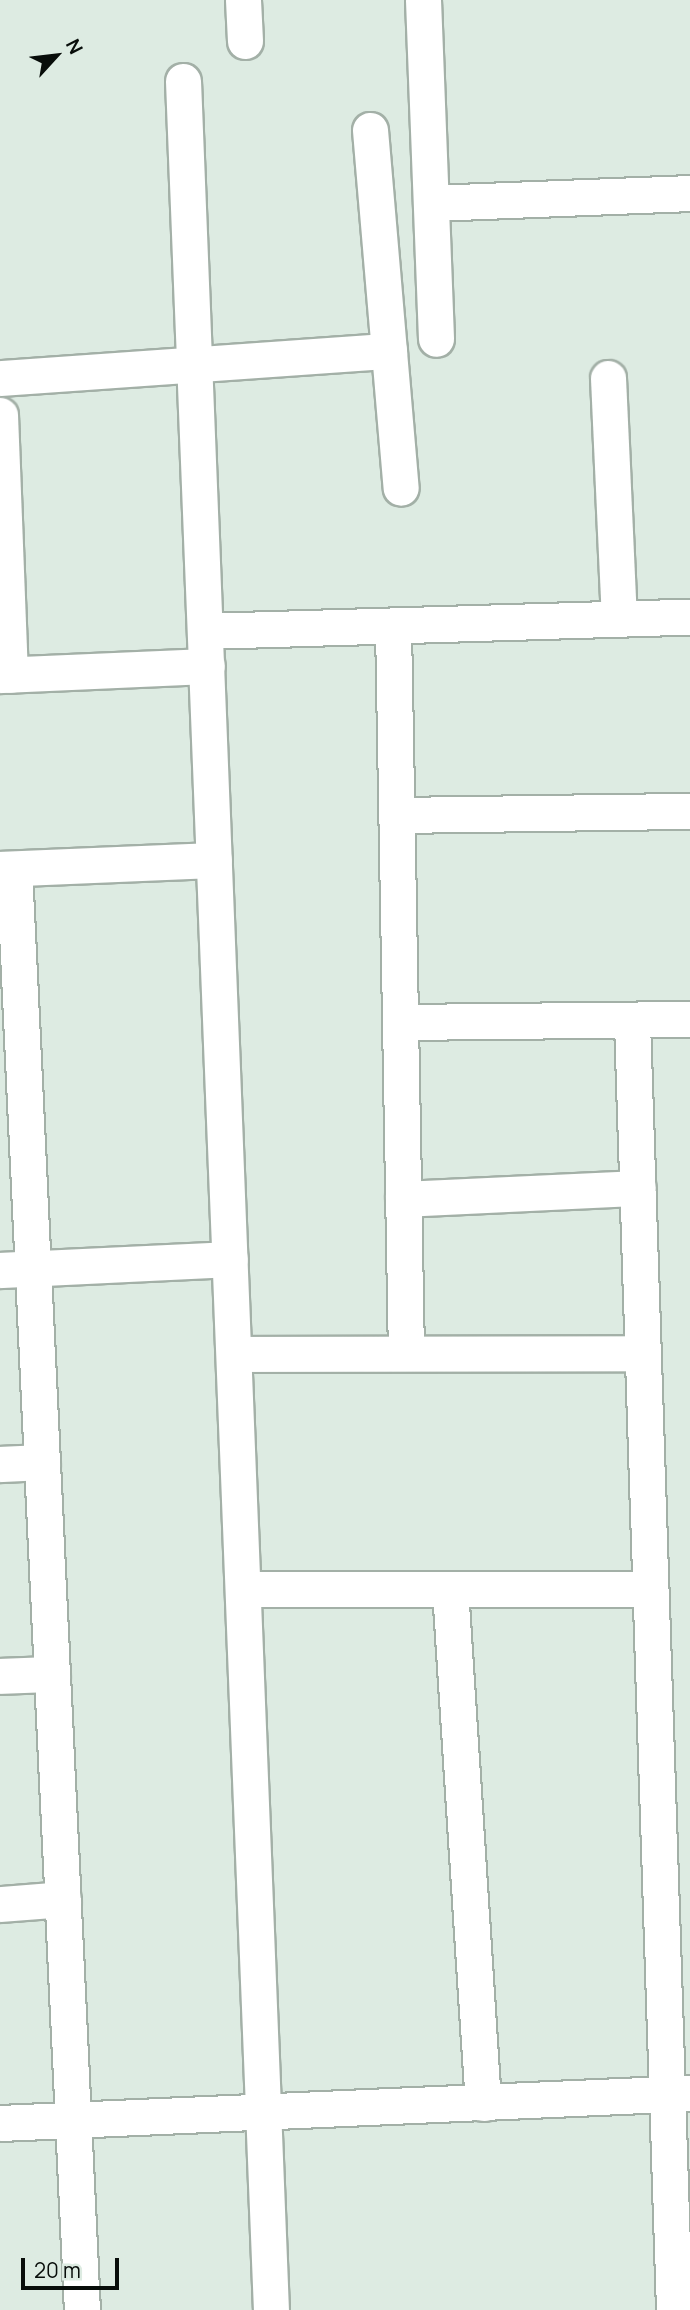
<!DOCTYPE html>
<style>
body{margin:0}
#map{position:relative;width:690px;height:2310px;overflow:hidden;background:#ddebe2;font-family:Manrope,sans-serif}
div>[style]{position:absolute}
.roads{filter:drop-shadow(2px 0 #a3b0a7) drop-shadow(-2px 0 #a3b0a7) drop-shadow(0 2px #a3b0a7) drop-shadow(0 -2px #a3b0a7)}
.minor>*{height:35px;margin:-17.5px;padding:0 17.5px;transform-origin:17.5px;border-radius:17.5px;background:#fff}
span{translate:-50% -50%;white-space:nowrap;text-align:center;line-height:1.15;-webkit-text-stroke:5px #ddebe2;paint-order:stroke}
.north{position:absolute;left:21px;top:21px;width:70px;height:70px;-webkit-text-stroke:5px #ddebe2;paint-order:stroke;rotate:63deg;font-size:19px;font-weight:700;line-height:28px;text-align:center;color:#080d0a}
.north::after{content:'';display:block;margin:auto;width:24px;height:32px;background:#080d0a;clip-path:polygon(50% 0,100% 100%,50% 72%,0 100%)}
.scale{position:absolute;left:21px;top:2258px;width:98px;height:32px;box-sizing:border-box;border:4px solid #080d0a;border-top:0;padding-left:9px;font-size:21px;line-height:24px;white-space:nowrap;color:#080d0a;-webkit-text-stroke:5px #ddebe2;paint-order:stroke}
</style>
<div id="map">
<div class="roads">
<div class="minor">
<div style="left:243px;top:0;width:41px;rotate:87.2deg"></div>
<div style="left:423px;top:0;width:339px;rotate:87.8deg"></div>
<div style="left:183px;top:81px;width:2231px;rotate:87.74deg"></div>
<div style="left:370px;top:130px;width:359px;rotate:85.1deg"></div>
<div style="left:431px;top:203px;width:259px;rotate:-2.2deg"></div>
<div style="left:0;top:378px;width:390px;rotate:-4deg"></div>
<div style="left:608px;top:378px;width:241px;rotate:87.4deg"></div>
<div style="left:0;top:415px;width:260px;rotate:87.8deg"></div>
<div style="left:393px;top:626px;width:727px;rotate:88.98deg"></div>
<div style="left:205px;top:631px;width:485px;rotate:-1.7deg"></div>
<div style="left:0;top:675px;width:207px;rotate:-2.5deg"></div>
<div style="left:396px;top:815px;width:294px;rotate:-0.8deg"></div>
<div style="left:0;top:869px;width:214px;rotate:-2.4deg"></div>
<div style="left:14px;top:869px;width:1443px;rotate:87.3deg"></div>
<div style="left:400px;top:1022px;width:290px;rotate:-0.6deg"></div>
<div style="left:632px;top:1022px;width:1289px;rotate:88.13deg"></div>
<div style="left:403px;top:1199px;width:235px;rotate:-2.7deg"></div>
<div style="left:0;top:1270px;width:230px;rotate:-2.7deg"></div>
<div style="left:234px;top:1354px;width:409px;rotate:-0.1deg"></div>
<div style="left:0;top:1464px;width:42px;rotate:-2.7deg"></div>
<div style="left:243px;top:1589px;width:407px"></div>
<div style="left:450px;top:1589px;width:515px;rotate:86.33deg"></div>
<div style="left:0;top:1676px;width:52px;rotate:-2.2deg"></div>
<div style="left:0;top:1904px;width:63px;rotate:-4.5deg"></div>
<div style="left:0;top:2123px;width:691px;rotate:-2.49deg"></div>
</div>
</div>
<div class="north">N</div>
<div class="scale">20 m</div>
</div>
